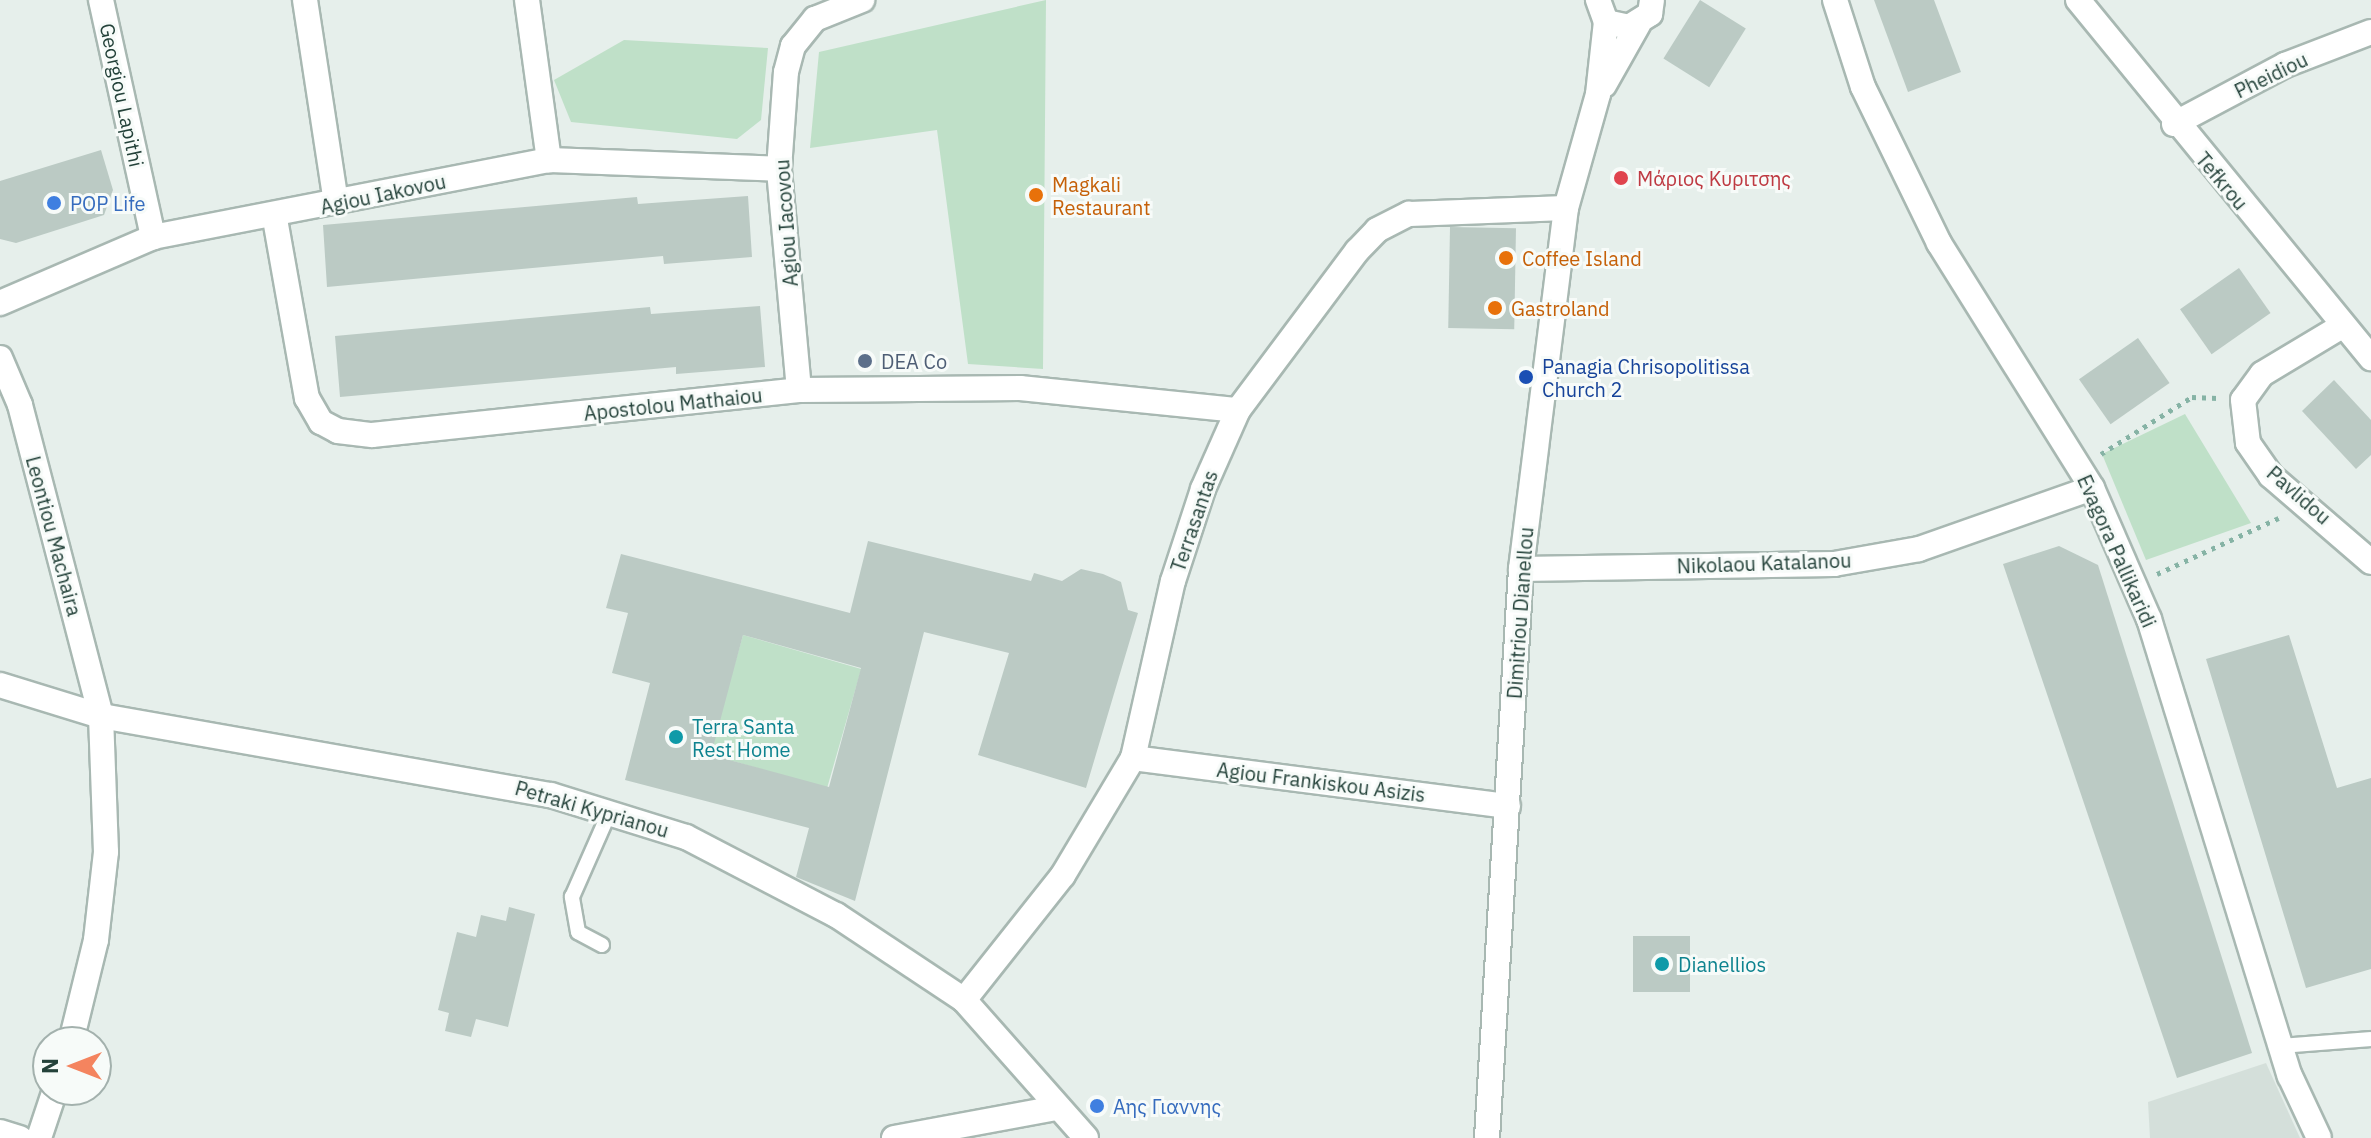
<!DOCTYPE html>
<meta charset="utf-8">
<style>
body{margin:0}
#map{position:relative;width:2371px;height:1138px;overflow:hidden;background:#e6efeb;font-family:"IBM Plex Sans",sans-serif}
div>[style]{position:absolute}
.built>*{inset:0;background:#d4dfda}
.green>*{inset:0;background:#bfe0c8;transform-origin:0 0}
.building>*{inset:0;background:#bbcac4;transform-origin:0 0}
.path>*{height:5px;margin-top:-2.5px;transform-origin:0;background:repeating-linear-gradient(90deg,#86b3a5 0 4px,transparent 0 10px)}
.roads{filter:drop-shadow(2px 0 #a8b8b2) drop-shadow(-2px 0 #a8b8b2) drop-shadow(0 2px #a8b8b2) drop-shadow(0 -2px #a8b8b2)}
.lane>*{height:14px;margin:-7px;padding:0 7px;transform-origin:7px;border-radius:7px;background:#fff}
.street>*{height:24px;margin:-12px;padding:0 12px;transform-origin:12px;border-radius:12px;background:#fff}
.secondary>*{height:24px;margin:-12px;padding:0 12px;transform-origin:12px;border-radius:12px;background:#fff}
.dots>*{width:22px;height:22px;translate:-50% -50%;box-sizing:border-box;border:4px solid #f7fbf9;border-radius:50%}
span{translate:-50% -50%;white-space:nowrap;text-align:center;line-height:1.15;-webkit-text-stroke:6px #f7fbf9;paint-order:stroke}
.street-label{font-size:20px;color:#24423a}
.health-label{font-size:20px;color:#be3a42}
.left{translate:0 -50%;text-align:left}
.food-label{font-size:20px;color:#c56008}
.shop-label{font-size:20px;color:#366cbe}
.service-label{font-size:20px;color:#4e5e75}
.transit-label{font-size:20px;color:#164399}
.culture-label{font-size:20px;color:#0d838f}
.north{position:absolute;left:32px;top:1026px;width:80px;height:80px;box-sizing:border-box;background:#f7fbf9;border:2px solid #a3b1ad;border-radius:50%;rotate:270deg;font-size:22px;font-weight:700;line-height:32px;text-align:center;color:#24423a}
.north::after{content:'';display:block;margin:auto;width:28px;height:36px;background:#f4845f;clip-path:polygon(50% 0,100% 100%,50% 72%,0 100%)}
</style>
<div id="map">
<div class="built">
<div style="clip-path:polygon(2266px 1063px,2300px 1138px,2150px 1138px,2148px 1102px)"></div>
</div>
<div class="green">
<div style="clip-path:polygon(1046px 0,1043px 369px,968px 364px,937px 130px,810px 148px,819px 52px)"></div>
<div style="clip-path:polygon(624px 40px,768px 48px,761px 120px,737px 139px,571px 122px,554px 80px)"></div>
<div style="clip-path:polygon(2185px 414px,2251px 523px,2146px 560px,2102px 454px)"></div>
<div style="left:743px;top:635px;width:123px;height:124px;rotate:16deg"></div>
</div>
<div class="building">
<div style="left:1700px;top:0;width:54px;height:69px;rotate:32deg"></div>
<div style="clip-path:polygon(1874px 0,1934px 0,1961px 72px,1908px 92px)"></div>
<div style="clip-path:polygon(101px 150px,113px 190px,104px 215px,16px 243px,0 239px,0 181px)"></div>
<div style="clip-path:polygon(748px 196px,752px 257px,664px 264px,663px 256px,327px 287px,323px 225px,637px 197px,638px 204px)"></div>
<div style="left:1450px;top:227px;width:66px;height:101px;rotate:1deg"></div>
<div style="left:2239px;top:268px;width:55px;height:72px;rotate:55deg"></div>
<div style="clip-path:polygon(760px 306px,765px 367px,676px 374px,676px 367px,340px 397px,335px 336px,650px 307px,651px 314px)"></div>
<div style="left:2138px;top:338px;width:55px;height:72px;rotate:55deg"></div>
<div style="clip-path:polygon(2334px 380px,2371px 420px,2371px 455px,2356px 469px,2302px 411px)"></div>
<div style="clip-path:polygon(evenodd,868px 541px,1031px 581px,1034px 573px,1062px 581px,1081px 569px,1103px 574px,1121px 582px,1128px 610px,1138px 613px,1086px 788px,978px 755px,1009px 653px,924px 632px,855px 901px,796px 877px,809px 828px,625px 780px,650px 683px,612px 673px,628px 613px,606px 608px,621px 554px,850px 613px,868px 541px,743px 635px,861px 668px,829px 787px,711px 755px,743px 635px)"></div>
<div style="clip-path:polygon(2059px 546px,2098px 565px,2252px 1053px,2177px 1078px,2003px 564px)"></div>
<div style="clip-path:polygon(2289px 635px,2337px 788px,2371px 778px,2371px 969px,2306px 988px,2206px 659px)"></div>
<div style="clip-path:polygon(509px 907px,535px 914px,508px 1027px,476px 1019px,471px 1037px,445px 1031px,449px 1013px,438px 1010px,457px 932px,476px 937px,481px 915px,506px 921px)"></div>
<div style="left:1633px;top:936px;width:57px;height:56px"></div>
</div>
<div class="path">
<div style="left:2101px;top:454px;width:107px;rotate:-32.1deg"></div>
<div style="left:2192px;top:397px;width:26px;rotate:2deg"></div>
<div style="left:2157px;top:574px;width:134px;rotate:-24.7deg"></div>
</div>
<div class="roads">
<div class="lane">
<div style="left:602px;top:945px;width:27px;rotate:-152deg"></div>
<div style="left:578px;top:932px;width:36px;rotate:-100deg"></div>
<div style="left:572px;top:897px;width:94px;rotate:-66.2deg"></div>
<div style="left:2281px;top:1046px;width:90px;rotate:-4.4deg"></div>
</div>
<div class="street">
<div style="left:101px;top:0;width:243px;rotate:77.6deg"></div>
<div style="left:305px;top:0;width:204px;rotate:81.3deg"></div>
<div style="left:527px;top:0;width:162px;rotate:82.2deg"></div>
<div style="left:1835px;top:0;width:91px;rotate:72.2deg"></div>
<div style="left:1863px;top:87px;width:174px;rotate:64deg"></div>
<div style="left:1939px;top:243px;width:289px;rotate:58deg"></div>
<div style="left:2092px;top:488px;width:143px;rotate:66.5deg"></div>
<div style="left:2149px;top:619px;width:478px;rotate:72.9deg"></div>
<div style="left:2290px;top:1076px;width:68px;rotate:64.9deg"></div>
<div style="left:2078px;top:0;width:463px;rotate:50.7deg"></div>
<div style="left:2174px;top:124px;width:126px;rotate:-28deg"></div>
<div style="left:2285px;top:65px;width:92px;rotate:-21deg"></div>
<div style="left:275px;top:219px;width:182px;rotate:79.9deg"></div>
<div style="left:307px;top:398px;width:28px;rotate:60deg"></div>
<div style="left:321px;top:422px;width:19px;rotate:28deg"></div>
<div style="left:338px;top:431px;width:34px;rotate:7deg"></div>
<div style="left:372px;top:435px;width:429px;rotate:-6deg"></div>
<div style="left:799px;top:390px;width:221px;rotate:-0.5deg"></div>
<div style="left:1020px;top:388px;width:219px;rotate:5.8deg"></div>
<div style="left:0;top:303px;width:167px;rotate:-23.3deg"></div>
<div style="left:153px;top:237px;width:403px;rotate:-11deg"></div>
<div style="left:549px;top:160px;width:230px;rotate:2.2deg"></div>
<div style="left:2342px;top:326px;width:93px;rotate:149deg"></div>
<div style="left:2262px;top:374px;width:32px;rotate:126deg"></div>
<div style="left:2243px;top:400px;width:43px;rotate:83.4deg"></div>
<div style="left:2248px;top:443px;width:40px;rotate:55.1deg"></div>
<div style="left:2271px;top:476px;width:132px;rotate:40.7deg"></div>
<div style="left:0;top:358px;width:51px;rotate:66.9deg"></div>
<div style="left:20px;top:405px;width:321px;rotate:75.4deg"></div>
<div style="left:101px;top:716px;width:136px;rotate:87.9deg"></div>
<div style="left:106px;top:852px;width:89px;rotate:96.5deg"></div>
<div style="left:96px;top:940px;width:105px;rotate:103.8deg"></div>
<div style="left:799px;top:390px;width:222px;rotate:-95.2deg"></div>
<div style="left:779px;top:169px;width:97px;rotate:-85.9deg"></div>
<div style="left:786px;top:72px;width:27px;rotate:-75deg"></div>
<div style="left:793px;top:46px;width:35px;rotate:-51deg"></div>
<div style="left:815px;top:19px;width:51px;rotate:-22deg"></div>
<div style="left:1521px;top:569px;width:313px;rotate:-0.9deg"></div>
<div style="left:1834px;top:564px;width:86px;rotate:-10deg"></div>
<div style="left:1919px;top:549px;width:183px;rotate:-19.4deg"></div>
<div style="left:1133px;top:758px;width:181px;rotate:-77.3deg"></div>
<div style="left:1173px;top:581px;width:97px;rotate:-71.9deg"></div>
<div style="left:1203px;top:489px;width:86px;rotate:-66.1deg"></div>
<div style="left:1238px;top:410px;width:199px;rotate:-53.2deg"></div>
<div style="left:1357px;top:251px;width:29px;rotate:-46deg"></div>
<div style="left:1377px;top:230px;width:36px;rotate:-27deg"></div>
<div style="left:1409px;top:214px;width:157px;rotate:-2.2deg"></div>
<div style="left:39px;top:1138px;width:51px;rotate:-71.6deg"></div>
</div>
<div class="secondary">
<div style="left:1598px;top:0;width:23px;rotate:70deg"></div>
<div style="left:1606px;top:22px;width:24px;rotate:12deg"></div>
<div style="left:1629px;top:27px;width:25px;rotate:-32deg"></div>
<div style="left:1650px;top:14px;width:14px;rotate:-82deg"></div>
<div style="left:1604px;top:85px;width:69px;rotate:-60.5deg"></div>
<div style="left:0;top:685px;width:106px;rotate:17.1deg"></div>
<div style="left:101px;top:716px;width:457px;rotate:10deg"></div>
<div style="left:551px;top:795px;width:141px;rotate:17.3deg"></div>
<div style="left:686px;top:837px;width:169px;rotate:27.5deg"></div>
<div style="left:836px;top:915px;width:154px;rotate:33.6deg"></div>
<div style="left:964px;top:1000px;width:184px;rotate:48.5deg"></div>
<div style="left:964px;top:1000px;width:159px;rotate:-51.6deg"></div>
<div style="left:1063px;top:875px;width:136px;rotate:-59.1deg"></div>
<div style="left:1133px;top:758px;width:378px;rotate:7.3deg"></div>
<div style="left:0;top:1132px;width:21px;rotate:17deg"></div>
<div style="left:894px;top:1138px;width:165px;rotate:-10.5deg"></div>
<div style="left:1487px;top:1138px;width:570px;rotate:-86.58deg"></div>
<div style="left:1521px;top:569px;width:364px;rotate:-82.9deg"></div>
<div style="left:1566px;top:208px;width:118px;rotate:-74.3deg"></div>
<div style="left:1598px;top:94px;width:72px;rotate:-83.7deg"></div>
</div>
</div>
<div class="dots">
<div style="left:1621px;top:178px;background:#e0444e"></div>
<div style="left:1036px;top:195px;background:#e8710a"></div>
<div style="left:54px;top:203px;background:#3f7fe0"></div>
<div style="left:1506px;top:258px;background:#e8710a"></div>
<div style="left:1495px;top:308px;background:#e8710a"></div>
<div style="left:865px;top:361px;background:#5c6f8a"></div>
<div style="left:1526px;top:377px;background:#1a4fb4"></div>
<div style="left:676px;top:737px;background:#0f9aa8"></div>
<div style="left:1662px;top:964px;background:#0f9aa8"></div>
<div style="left:1097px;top:1106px;background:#3f7fe0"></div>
</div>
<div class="street-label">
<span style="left:2271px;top:75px;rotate:-26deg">Pheidiou</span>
<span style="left:122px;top:95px;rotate:78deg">Georgiou Lapithi</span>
<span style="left:2222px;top:181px;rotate:50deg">Tefkrou</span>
<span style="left:383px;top:194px;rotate:-12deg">Agiou Iakovou</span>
<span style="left:786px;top:223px;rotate:-94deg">Agiou Iacovou</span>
<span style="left:673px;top:404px;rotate:-6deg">Apostolou Mathaiou</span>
<span style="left:2299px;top:495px;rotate:41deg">Pavlidou</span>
<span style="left:1194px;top:521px;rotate:-71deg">Terrasantas</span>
<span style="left:54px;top:536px;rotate:75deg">Leontiou Machaira</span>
<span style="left:2117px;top:551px;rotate:66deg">Evagora Pallikaridi</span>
<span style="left:1764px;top:563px;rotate:-2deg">Nikolaou Katalanou</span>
<span style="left:1520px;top:613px;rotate:-86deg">Dimitriou Dianellou</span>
<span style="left:1321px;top:782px;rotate:7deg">Agiou Frankiskou Asizis</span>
<span style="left:592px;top:809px;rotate:16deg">Petraki Kyprianou</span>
</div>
<div class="health-label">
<span class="left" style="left:1637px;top:178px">Μάριος Κυριτσης</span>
</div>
<div class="food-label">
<span class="left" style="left:1052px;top:196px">Magkali<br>Restaurant</span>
<span class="left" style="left:1522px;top:258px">Coffee Island</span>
<span class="left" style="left:1511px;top:308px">Gastroland</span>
</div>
<div class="shop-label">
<span class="left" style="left:70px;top:203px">POP Life</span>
<span class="left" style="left:1113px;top:1106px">Αης Γιαννης</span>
</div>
<div class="service-label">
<span class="left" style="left:881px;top:361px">DEA Co</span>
</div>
<div class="transit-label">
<span class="left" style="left:1542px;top:378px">Panagia Chrisopolitissa<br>Church 2</span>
</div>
<div class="culture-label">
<span class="left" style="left:692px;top:738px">Terra Santa<br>Rest Home</span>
<span class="left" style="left:1678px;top:964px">Dianellios</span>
</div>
<div class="north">N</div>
</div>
